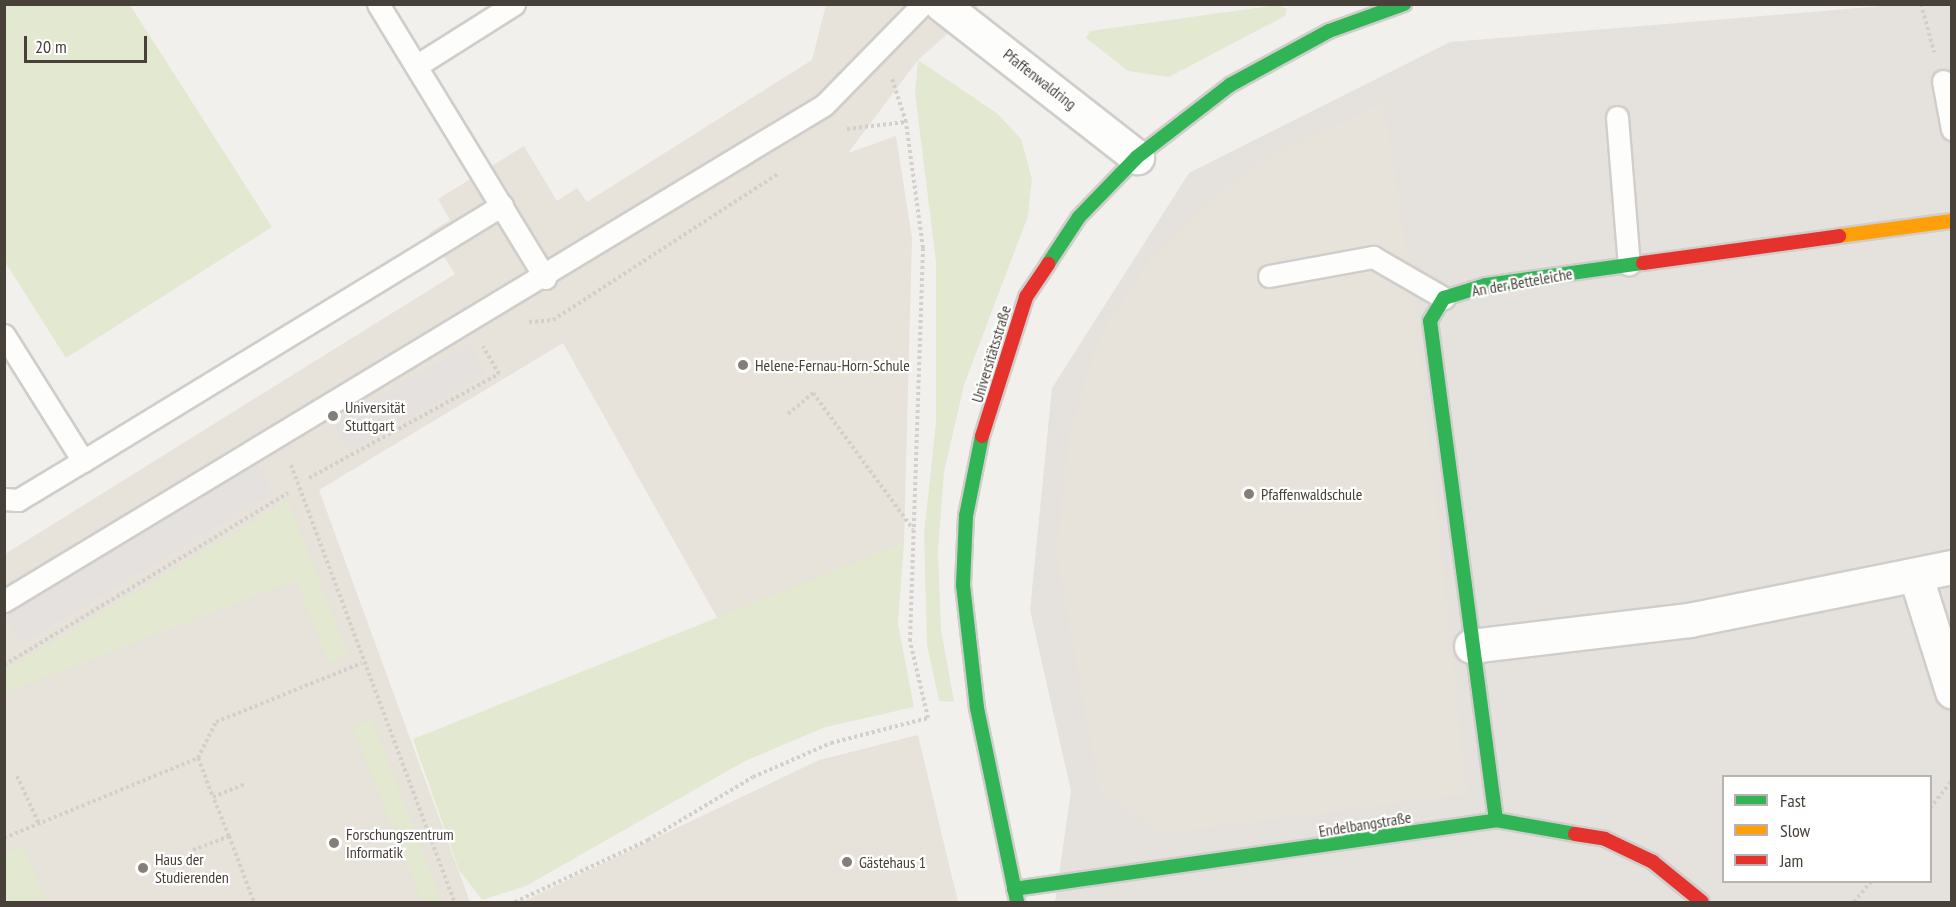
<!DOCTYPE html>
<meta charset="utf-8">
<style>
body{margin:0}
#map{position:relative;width:1956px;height:907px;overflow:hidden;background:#f2f0ed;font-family:"PT Sans Narrow",sans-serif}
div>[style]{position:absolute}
.residential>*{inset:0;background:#e5e1dc}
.education>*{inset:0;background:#e7e2da}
.green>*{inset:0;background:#e2e9d0}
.parking>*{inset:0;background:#e4e1de;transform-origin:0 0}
.path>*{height:4px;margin-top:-2px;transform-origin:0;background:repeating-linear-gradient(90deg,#d2d0cb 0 3px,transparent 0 6px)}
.roads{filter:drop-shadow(2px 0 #d0cecb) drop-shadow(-2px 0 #d0cecb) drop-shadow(0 2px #d0cecb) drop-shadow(0 -2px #d0cecb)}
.lane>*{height:21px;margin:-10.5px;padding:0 10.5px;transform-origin:10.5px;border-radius:10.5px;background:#fdfdfc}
.street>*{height:33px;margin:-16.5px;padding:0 16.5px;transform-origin:16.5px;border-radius:16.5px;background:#fdfdfc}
.fast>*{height:14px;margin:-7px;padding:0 7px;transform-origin:7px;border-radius:7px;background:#30b455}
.slow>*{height:14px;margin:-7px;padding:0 7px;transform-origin:7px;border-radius:7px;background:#ff9f0a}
.jam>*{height:14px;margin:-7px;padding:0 7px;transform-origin:7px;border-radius:7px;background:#e5322d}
.dots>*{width:16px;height:16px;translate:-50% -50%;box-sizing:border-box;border:3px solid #fff;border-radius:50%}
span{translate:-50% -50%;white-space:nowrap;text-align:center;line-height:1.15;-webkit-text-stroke:4.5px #fff;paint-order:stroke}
.street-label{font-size:16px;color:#48413a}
.poi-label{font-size:16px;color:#48413a}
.left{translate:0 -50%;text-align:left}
.frame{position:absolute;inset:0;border:6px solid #48413a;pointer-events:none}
.legend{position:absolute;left:1722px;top:775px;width:210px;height:108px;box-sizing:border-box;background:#fff;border:2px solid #b6b3b0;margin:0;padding:8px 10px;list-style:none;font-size:18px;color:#48413a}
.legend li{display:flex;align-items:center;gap:12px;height:30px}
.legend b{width:30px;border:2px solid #b6b3b0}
.scale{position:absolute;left:24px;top:36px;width:123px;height:27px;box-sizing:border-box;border:3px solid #48413a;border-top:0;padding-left:8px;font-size:18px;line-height:21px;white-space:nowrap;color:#48413a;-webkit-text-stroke:4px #fff;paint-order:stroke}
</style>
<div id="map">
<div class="residential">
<div style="clip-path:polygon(evenodd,1894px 5px,1951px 5px,1951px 902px,1055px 902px,1071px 791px,1030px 610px,1052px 388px,1189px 173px,1450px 42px,1894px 5px,1724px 776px,1930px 776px,1930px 882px,1724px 882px,1724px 776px)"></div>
</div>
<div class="education">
<div style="clip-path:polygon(826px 5px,980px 5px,918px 60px,848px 153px,896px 136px,912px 238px,904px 543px,719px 621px,563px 343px,319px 490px,470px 902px,5px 902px,5px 554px,455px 274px,429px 233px,450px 220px,438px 199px,524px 146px,557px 201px,577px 188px,587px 202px,812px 60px)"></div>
<div style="clip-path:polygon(1384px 102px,1417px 317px,1467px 794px,1163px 834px,1099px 791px,1056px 554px,1069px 434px,1098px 339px,1150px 258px,1200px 208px,1271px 155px)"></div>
<div style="clip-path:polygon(918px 735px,958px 902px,522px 902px,819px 760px)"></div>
</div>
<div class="green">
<div style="clip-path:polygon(5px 4px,130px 5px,272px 227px,66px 358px,5px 262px)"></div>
<div style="clip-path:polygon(1278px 5px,1287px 9px,1285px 16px,1169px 77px,1128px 71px,1086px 38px,1090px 31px)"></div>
<div style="clip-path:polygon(918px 60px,998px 114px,1021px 139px,1032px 179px,1028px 216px,964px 385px,944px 472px,938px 551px,941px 629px,954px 702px,939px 701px,927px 645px,924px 534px,936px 422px,936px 262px,915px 93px)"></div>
<div style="clip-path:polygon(288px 501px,348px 655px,329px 663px,296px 580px,5px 693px,5px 671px)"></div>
<div style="clip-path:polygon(904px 543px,898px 624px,914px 707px,826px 727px,745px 761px,526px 886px,482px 900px,459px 870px,413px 739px)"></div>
<div style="clip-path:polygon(372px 719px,440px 897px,439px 902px,422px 902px,353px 728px)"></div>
<div style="clip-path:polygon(24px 846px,46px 902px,5px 902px,5px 854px)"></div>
</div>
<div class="parking">
<div style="left:469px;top:345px;width:32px;height:157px;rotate:60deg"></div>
<div style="left:255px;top:462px;width:35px;height:294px;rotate:59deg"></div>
</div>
<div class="path">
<div style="left:1921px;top:4px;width:50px;rotate:74.8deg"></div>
<div style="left:847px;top:129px;width:59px;rotate:-6.8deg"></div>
<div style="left:529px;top:322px;width:24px;rotate:-5deg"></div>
<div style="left:553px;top:320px;width:268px;rotate:-33deg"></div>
<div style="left:788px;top:414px;width:33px;rotate:-40deg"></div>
<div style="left:813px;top:393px;width:169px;rotate:53.7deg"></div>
<div style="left:291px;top:465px;width:466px;rotate:69.5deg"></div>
<div style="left:309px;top:478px;width:217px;rotate:-28.7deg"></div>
<div style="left:499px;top:374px;width:32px;rotate:-120deg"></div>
<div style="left:4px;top:665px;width:332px;rotate:-31.2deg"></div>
<div style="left:198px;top:758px;width:42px;rotate:69deg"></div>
<div style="left:213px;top:797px;width:35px;rotate:-22deg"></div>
<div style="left:17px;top:776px;width:53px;rotate:65.4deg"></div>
<div style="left:1930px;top:808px;width:35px;rotate:-51deg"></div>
<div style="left:229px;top:836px;width:71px;rotate:69.3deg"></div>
<div style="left:4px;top:838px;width:210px;rotate:-22.4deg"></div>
<div style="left:198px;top:758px;width:40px;rotate:-63.4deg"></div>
<div style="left:216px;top:722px;width:157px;rotate:-22deg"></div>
<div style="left:193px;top:850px;width:39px;rotate:-21deg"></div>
<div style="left:229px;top:836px;width:42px;rotate:-112.3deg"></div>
<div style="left:515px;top:902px;width:147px;rotate:-25deg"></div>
<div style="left:648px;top:840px;width:122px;rotate:-31deg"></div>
<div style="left:753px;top:777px;width:85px;rotate:-23.6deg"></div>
<div style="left:831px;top:743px;width:100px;rotate:-14.5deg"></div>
<div style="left:928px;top:718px;width:79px;rotate:-103.2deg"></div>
<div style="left:910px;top:641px;width:393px;rotate:-88.1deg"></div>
<div style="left:923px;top:248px;width:127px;rotate:-97.7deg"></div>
<div style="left:906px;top:122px;width:45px;rotate:-108deg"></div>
<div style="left:1854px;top:902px;width:26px;rotate:-50deg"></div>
</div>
<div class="roads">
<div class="lane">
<div style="left:378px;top:4px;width:321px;rotate:58.6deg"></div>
<div style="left:416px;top:66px;width:116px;rotate:-32.3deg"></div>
<div style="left:1943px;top:81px;width:49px;rotate:79.4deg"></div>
<div style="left:1617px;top:117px;width:148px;rotate:85.4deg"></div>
<div style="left:1269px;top:276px;width:106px;rotate:-10.4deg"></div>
<div style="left:1373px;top:257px;width:82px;rotate:30deg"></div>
<div style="left:4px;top:335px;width:149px;rotate:57.9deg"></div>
<div style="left:83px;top:461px;width:491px;rotate:-31.4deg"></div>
<div style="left:4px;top:499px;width:14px;rotate:4deg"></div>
<div style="left:18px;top:500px;width:76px;rotate:-31deg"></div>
<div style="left:4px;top:601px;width:958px;rotate:-31.17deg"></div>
<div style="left:824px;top:105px;width:141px;rotate:-45.6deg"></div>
</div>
<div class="street">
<div style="left:941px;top:4px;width:249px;rotate:38deg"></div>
<div style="left:1916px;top:577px;width:120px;rotate:72.5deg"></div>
<div style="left:1471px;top:646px;width:220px;rotate:-6.8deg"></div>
<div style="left:1689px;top:620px;width:268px;rotate:-11.4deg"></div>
</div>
<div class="fast">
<div style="left:1048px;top:264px;width:56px;rotate:-56.6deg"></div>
<div style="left:1079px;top:217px;width:83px;rotate:-46deg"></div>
<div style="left:1137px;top:157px;width:118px;rotate:-37.7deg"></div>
<div style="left:1230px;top:85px;width:113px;rotate:-28.6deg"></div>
<div style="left:1329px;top:31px;width:80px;rotate:-19.8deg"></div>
<div style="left:982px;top:436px;width:82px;rotate:101.3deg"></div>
<div style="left:966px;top:516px;width:69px;rotate:92.5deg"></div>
<div style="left:963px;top:585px;width:124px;rotate:83.5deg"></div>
<div style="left:977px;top:708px;width:198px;rotate:78.3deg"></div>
<div style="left:1496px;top:820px;width:503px;rotate:-97.53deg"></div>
<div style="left:1430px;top:321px;width:27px;rotate:-59deg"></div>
<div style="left:1444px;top:298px;width:44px;rotate:-17.2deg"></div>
<div style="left:1486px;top:285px;width:159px;rotate:-8deg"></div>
<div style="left:1014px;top:889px;width:487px;rotate:-8.1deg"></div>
<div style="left:1496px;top:820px;width:80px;rotate:10deg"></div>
</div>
<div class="slow">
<div style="left:1839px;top:236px;width:114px;rotate:-7.6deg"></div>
</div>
<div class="jam">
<div style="left:1643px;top:263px;width:198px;rotate:-7.8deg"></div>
<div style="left:982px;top:436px;width:146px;rotate:-72.4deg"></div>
<div style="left:1026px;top:297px;width:40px;rotate:-56deg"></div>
<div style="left:1575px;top:834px;width:30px;rotate:9deg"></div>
<div style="left:1605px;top:839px;width:53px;rotate:25.6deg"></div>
<div style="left:1653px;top:862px;width:63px;rotate:39.2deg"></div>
</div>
</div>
<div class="dots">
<div style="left:743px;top:365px;background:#847e79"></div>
<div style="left:333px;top:416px;background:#847e79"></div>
<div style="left:1249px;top:494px;background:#847e79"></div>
<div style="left:334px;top:843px;background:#847e79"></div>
<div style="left:847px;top:862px;background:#847e79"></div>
<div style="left:143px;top:868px;background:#847e79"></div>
</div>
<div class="street-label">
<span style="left:1040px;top:79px;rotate:38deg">Pfaffenwaldring</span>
<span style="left:1522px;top:282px;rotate:-10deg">An der Betteleiche</span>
<span style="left:991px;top:354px;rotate:-73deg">Universitätsstraße</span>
<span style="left:1365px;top:824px;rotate:-9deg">Endelbangstraße</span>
</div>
<div class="poi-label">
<span class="left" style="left:755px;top:365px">Helene-Fernau-Horn-Schule</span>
<span class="left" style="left:345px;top:416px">Universität<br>Stuttgart</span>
<span class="left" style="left:1261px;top:494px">Pfaffenwaldschule</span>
<span class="left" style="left:346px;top:843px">Forschungszentrum<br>Informatik</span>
<span class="left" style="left:155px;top:868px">Haus der<br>Studierenden</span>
<span class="left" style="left:859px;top:862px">Gästehaus 1</span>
</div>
<div class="frame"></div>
<ul class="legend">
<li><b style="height:8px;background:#30b455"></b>Fast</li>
<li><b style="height:8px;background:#ff9f0a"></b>Slow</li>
<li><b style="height:8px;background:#e5322d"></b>Jam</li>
</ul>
<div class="scale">20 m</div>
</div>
